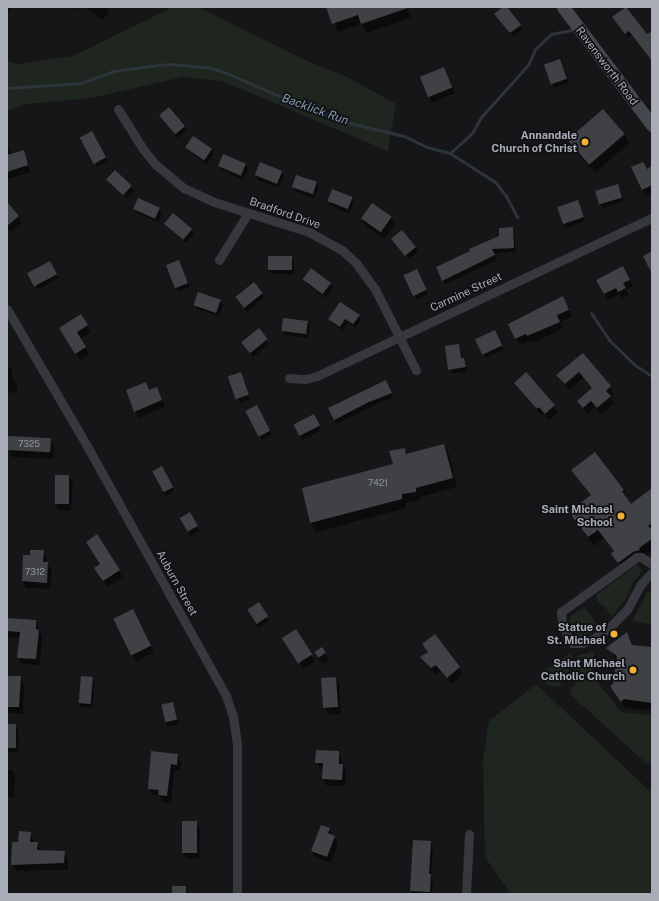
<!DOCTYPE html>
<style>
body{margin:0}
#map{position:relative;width:659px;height:901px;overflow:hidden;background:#161618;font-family:"Public Sans",sans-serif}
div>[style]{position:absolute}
.green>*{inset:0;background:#1e261f}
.shadow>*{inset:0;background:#0007;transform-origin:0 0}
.stream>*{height:3px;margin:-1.5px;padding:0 1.5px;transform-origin:1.5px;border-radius:1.5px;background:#2c353c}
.building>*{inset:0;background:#404145;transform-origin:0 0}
.minor>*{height:9px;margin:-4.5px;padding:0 4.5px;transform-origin:4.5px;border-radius:4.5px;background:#37383d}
.secondary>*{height:13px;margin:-6.5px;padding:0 6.5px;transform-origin:6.5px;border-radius:6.5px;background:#45474d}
.dots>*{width:11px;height:11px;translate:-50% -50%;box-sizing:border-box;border:2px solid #111113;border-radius:50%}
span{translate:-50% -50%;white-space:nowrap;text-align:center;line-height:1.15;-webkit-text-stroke:3.5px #111113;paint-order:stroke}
.number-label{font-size:9px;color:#8e929b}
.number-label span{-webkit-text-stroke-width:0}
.street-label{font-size:11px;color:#a8adb8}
.poi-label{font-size:11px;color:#a8adb8;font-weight:700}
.right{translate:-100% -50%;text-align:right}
.water-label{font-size:12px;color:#7f9bb3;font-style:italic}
.frame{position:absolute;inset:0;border:8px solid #a8adb8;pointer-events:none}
</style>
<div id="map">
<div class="green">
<div style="clip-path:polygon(173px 7px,198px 7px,305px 60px,347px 77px,396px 104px,388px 151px,222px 81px,183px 77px,91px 98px,25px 104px,7px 111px,7px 61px,19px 64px,73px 56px)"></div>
<div style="clip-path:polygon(636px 565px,639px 566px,642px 571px,632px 584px,625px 600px,613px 615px,610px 615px,606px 608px,597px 601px,596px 595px)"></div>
<div style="clip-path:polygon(648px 591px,652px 594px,652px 625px,632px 621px)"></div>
<div style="clip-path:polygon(584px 607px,600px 628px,580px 638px,572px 631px,569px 622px,571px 616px)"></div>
<div style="clip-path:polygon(594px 651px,592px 675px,621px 712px,652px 715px,652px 762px,647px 764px,571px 695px,571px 688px,576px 685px,572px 678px,577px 656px)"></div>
<div style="clip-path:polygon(570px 653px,572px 657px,568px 675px,560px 679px,561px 686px,558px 687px,546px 684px,542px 672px)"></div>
<div style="clip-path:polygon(536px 684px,652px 793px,652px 894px,511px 894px,485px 857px,483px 759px,489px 721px)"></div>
</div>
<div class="shadow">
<div style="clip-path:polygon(7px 7px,12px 7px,8px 13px,7px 12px)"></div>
<div style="clip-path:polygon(73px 7px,79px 7px,77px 10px)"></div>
<div style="clip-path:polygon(85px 7px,107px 7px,109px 12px,103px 20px)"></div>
<div style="clip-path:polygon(327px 7px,407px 7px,411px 18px,367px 33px,362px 24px,338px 32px)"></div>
<div style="clip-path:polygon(504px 7px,522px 29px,513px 37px,498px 18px)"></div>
<div style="clip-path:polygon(613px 18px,647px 36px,652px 36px,652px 61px,632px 34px,628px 38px)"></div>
<div style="clip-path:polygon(560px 60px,569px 83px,554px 88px,552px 84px)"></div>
<div style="left:444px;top:68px;width:27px;height:25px;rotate:66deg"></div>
<div style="clip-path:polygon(160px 116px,184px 126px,187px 130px,177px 138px)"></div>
<div style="left:91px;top:133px;width:33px;height:12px;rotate:59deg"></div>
<div style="clip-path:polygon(624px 134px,629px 143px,595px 173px,574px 149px,569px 140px)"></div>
<div style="clip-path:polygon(194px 138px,212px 150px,214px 154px,207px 164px,189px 152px,187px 148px)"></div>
<div style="clip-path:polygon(7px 143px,12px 155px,23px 152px,31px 172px,7px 179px)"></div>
<div style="clip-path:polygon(246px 165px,248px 169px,243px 180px,222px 170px,219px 166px)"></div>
<div style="left:115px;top:171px;width:28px;height:11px;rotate:46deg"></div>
<div style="clip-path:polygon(281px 172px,283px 176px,279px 188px,258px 180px,256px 175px)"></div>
<div style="clip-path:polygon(652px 172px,652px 193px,646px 196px,642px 190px)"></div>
<div style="clip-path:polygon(316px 183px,319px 187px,314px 199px,295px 191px,293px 187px)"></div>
<div style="clip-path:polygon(620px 189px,624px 201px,603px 208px,600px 204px)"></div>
<div style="clip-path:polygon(352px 198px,354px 202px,349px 214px,330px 205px,327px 201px)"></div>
<div style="clip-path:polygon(578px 201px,585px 221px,566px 228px,564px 224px)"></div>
<div style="clip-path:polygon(7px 203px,22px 223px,11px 232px,7px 228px)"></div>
<div style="clip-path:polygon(159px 208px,162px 213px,158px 222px,137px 213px,135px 209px)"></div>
<div style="clip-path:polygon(173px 215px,191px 230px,194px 234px,186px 243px,166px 224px)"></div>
<div style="clip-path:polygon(391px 217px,395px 224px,384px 239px,366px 226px,362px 219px)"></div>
<div style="clip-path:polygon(512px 228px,514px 232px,516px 252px,494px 253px,496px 260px,446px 284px,443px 280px)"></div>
<div style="clip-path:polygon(392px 239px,416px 247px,418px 251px,409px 259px)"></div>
<div style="clip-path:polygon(291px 257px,294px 261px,294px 274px,272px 274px,269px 270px)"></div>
<div style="left:50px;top:262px;width:18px;height:24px;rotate:61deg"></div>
<div style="clip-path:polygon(167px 266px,181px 266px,190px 287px,178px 292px)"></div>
<div style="clip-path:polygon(626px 274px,633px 286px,626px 290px,629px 295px,622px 298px,620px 294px,608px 300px,604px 293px)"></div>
<div style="clip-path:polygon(419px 275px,428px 294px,417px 300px,414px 296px)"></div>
<div style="clip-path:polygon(304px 279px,330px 284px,333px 288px,325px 298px,307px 284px)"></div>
<div style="clip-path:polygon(262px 293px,264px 297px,247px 312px,239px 302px)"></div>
<div style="clip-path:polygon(220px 300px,223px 305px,219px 316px,197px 309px,194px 305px)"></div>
<div style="clip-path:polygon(566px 304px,572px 316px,560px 322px,563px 328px,532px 343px,530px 340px,520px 345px,516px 338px)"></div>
<div style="clip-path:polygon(81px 315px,91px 332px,80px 339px,89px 354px,80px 360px,60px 328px)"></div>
<div style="clip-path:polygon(359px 316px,361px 320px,356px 328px,348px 322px,343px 330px,332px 323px,330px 319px)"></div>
<div style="clip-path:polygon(308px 322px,310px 326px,308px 338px,285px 335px,283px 331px)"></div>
<div style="clip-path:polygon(497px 335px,503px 350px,485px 358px,476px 339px)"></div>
<div style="clip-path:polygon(265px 338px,268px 345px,253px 357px,245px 347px)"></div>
<div style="clip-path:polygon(459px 345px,462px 359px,466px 363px,467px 372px,452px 373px,449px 369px)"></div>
<div style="clip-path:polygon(583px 354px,614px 394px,610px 397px,614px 403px,601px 414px,595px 407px,587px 414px,578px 401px,593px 389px,583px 378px,569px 390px,558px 375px)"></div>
<div style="clip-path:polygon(7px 364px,12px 371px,12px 378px,17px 384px,17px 393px,7px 392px)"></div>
<div style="clip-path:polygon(525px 374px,558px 412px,549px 420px,544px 413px,541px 415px,515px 383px)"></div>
<div style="clip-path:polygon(230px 377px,243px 377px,250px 399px,240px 403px)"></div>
<div style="clip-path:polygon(388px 386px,393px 397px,372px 406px,337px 424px,329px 409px)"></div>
<div style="clip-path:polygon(149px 391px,160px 395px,165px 407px,139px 418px,135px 411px)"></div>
<div style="clip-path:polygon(248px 411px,259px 411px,272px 435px,262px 440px)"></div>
<div style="clip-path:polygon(316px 419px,321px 430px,302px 440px,294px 424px)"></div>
<div style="clip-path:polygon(9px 437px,50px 439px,54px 446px,53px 459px,12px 457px,9px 450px)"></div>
<div style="clip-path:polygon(443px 445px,449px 454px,457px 487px,420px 497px,421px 500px,406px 503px,406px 508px,316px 532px,311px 523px,303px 489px,394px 465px,405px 449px,408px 455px)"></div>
<div style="clip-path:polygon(595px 453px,623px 490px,631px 505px,652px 489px,652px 551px,624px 571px,612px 554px,614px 552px,604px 538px,594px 546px,570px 512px,591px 496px,573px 470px)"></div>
<div style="clip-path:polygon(164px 471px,174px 492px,165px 496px,163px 492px)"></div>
<div style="clip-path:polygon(69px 476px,73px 483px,71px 511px,58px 510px,55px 503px)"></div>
<div style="left:189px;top:513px;width:21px;height:10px;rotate:61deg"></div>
<div style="clip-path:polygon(43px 551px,47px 558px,46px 563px,52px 570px,50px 589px,26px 588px,23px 581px,31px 556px)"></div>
<div style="clip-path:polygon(101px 565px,119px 571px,123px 577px,107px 587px,96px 568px)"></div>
<div style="left:259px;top:603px;width:21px;height:13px;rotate:61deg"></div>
<div style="clip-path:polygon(136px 617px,154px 652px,136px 662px,132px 655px)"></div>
<div style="clip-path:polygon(7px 619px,36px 621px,42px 637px,40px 665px,22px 664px,18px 657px,20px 638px,8px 637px)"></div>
<div style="clip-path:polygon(296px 631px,315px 661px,303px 669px,288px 645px)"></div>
<div style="clip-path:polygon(626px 633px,633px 646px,652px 648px,652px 711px,630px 708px,626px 710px,611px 687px,614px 685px,617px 660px,608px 648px)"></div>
<div style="clip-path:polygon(435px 636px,463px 674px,452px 684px,441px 671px,435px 674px,422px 658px,429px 653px,423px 644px)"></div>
<div style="left:322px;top:648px;width:14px;height:8px;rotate:60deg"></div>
<div style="clip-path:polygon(7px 677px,20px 677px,24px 684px,23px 714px,7px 713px)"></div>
<div style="clip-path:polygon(92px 678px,95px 683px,92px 708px,81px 707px,79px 703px)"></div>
<div style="clip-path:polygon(335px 678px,339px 684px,341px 714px,328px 715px,325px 708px,322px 679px)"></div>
<div style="clip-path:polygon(173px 703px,179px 724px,168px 727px,166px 723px)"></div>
<div style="clip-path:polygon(7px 725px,15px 725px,18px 729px,19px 751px,7px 752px)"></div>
<div style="clip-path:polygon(338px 752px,346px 772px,345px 786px,327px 786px,323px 779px,323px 769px,320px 769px,316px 763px)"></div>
<div style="clip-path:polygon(177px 755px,181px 762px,180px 771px,174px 770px,171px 803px,163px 802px,160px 796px,153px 795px,149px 789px)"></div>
<div style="clip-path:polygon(7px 770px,12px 770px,15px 774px,14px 797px,7px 797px)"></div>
<div style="clip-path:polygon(196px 822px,200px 829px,199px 859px,186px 859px,183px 853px)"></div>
<div style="clip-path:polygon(329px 829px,338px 843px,331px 863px,315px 857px,312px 851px)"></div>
<div style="clip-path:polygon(30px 833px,34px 843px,37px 843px,41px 851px,64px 852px,68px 859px,68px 870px,16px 871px,12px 864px,19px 844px)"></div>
<div style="clip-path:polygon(431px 842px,433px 846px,431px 876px,433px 879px,432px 894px,413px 894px,411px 891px)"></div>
<div style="clip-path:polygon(185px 887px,189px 894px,173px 894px)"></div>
</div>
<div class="stream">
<div style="left:7px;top:88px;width:74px;rotate:-3.9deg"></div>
<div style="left:81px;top:83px;width:35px;rotate:-20deg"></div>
<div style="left:114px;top:71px;width:45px;rotate:-7.6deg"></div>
<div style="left:159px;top:65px;width:12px;rotate:-5deg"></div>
<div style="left:171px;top:64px;width:36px;rotate:5deg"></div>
<div style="left:207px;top:67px;width:21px;rotate:17deg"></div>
<div style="left:227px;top:73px;width:111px;rotate:23.8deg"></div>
<div style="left:329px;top:118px;width:77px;rotate:13.5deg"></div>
<div style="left:404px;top:136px;width:25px;rotate:26deg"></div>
<div style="left:427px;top:147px;width:24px;rotate:15deg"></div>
<div style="left:450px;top:153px;width:30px;rotate:-42deg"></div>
<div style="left:472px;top:133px;width:20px;rotate:-60deg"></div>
<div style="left:482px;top:116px;width:69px;rotate:-48deg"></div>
<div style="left:528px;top:65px;width:17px;rotate:-66deg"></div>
<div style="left:535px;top:49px;width:22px;rotate:-43deg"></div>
<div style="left:551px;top:34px;width:20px;rotate:-11deg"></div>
<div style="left:450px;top:153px;width:54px;rotate:32.8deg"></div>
<div style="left:495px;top:182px;width:18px;rotate:52deg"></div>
<div style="left:506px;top:196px;width:24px;rotate:62deg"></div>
<div style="left:591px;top:313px;width:32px;rotate:56deg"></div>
<div style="left:609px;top:340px;width:36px;rotate:44deg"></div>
<div style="left:635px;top:365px;width:20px;rotate:33deg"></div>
</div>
<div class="building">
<div style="clip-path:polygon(326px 7px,408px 7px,408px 8px,361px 24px,358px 15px,332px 24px)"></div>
<div style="clip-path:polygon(503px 7px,507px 7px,521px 25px,510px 33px,494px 14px)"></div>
<div style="clip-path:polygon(626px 7px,647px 34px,652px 31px,652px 61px,629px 31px,625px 34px,612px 17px)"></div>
<div style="left:560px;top:59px;width:21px;height:17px;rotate:71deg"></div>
<div style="left:444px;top:67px;width:22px;height:26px;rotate:68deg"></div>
<div style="left:169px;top:107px;width:25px;height:13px;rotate:50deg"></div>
<div style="left:603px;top:109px;width:33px;height:47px;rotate:49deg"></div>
<div style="left:92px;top:131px;width:30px;height:14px;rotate:62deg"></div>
<div style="left:193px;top:136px;width:23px;height:14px;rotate:34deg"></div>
<div style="clip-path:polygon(24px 150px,28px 165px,7px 172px,7px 155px)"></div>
<div style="left:223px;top:154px;width:25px;height:13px;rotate:23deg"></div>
<div style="left:260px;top:162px;width:24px;height:14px;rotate:22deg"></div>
<div style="clip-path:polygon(643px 162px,647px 169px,652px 166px,652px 185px,642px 190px,631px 167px)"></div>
<div style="left:115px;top:170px;width:23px;height:13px;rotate:43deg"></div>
<div style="left:296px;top:175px;width:22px;height:13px;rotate:18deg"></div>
<div style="left:618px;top:184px;width:14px;height:24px;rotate:73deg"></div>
<div style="left:332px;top:189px;width:22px;height:13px;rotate:21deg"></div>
<div style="left:138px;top:198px;width:24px;height:12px;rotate:24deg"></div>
<div style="left:578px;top:200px;width:18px;height:22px;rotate:71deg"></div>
<div style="clip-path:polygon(7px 202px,19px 216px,7px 226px)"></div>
<div style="left:372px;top:203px;width:24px;height:19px;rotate:35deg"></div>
<div style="left:173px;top:213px;width:25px;height:14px;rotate:40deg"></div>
<div style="clip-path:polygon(513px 227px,514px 248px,492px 249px,495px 255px,442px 281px,436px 267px,470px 251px,469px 249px,499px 236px,499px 228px)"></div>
<div style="left:402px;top:230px;width:22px;height:14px;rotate:51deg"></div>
<div style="clip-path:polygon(652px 251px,652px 274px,643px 256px)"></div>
<div style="left:268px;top:256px;width:24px;height:14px"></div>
<div style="left:179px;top:260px;width:25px;height:14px;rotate:69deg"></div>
<div style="left:50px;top:261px;width:15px;height:26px;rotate:62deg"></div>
<div style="clip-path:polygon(623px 266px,630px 280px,623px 283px,626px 288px,618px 292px,616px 288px,604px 294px,596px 280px)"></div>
<div style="left:311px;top:268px;width:25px;height:14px;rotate:37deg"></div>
<div style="left:417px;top:269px;width:23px;height:15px;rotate:65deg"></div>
<div style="left:254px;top:282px;width:14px;height:24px;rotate:51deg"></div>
<div style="left:198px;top:292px;width:24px;height:14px;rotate:19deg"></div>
<div style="clip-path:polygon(563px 296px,569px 310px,557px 315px,560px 322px,527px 336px,526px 334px,515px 339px,508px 324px)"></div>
<div style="clip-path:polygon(340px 302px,360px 315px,353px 324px,345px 319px,340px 327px,328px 319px)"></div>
<div style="clip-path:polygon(81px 314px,88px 325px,77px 332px,86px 347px,75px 354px,59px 328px)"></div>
<div style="left:283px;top:318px;width:25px;height:13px;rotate:7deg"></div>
<div style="left:259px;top:328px;width:14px;height:23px;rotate:51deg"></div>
<div style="left:495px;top:330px;width:17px;height:22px;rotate:65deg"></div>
<div style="clip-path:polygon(459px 344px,461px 358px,464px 358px,466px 367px,448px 370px,445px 346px)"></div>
<div style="clip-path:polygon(583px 353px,611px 386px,606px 391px,611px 396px,597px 408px,591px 401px,583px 408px,577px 401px,592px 388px,579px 372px,565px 384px,556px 375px)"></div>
<div style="left:241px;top:372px;width:24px;height:14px;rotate:71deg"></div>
<div style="clip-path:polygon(526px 372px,555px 405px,545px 414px,539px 407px,537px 409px,514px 383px)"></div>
<div style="clip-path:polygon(386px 380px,392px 393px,369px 402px,334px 420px,328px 408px)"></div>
<div style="clip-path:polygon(146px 382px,149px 390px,157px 387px,162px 400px,134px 412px,126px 390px)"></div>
<div style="left:257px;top:405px;width:29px;height:13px;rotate:63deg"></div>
<div style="left:314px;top:414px;width:13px;height:23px;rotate:63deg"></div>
<div style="left:8px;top:436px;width:43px;height:14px;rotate:3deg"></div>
<div style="clip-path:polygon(444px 444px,453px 478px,416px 488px,416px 492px,402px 494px,402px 499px,310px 523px,302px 488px,393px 464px,389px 451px,405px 448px,406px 454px)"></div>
<div style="clip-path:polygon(595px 452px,624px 490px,622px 491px,631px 504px,652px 488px,652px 523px,648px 526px,652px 530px,652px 539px,639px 548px,640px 550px,633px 552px,618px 563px,611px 554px,614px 551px,598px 530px,588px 537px,569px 512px,591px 495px,571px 470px)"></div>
<div style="left:162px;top:466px;width:24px;height:11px;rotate:62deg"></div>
<div style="left:55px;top:475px;width:14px;height:29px"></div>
<div style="left:190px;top:512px;width:16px;height:12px;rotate:60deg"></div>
<div style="clip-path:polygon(97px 534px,120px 570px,103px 581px,94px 568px,100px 564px,86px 542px)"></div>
<div style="clip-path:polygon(30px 550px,44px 550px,43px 562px,48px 562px,47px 583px,22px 581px,23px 555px,30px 555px)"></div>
<div style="left:259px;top:602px;width:17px;height:14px;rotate:57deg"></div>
<div style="left:133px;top:609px;width:41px;height:22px;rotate:64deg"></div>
<div style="clip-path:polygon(7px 618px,36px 620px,36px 629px,39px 630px,36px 659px,17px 658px,20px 632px,7px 631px)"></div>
<div style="left:296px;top:629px;width:30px;height:17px;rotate:57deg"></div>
<div style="clip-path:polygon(627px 632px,632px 645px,652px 647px,652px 703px,624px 699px,621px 702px,610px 686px,613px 684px,617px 656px,606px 648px)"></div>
<div style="clip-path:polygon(435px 634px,460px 667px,447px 678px,436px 665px,431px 668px,420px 657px,428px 652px,422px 644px)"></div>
<div style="left:322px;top:647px;width:7px;height:9px;rotate:56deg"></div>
<div style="clip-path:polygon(7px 676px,21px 676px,19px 707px,7px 707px)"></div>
<div style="left:81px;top:676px;width:12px;height:27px;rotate:5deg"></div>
<div style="left:336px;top:677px;width:30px;height:15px;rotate:86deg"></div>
<div style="left:173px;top:702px;width:18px;height:12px;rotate:77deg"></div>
<div style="left:7px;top:724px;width:9px;height:24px"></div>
<div style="clip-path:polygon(316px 750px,339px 751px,339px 764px,343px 764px,342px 780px,322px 779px,323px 763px,315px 763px)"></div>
<div style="clip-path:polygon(151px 751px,178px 754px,177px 765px,171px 764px,167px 796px,158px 795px,159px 790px,148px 789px)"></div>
<div style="left:182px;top:821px;width:15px;height:32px"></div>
<div style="clip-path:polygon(321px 825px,330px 828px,328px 833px,335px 836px,327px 857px,311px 851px)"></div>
<div style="clip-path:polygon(19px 831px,31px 832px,30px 842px,38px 842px,37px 850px,65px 851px,64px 863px,11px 865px,12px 842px,18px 842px)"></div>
<div style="clip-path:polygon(413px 840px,431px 841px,429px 874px,431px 874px,430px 892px,410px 891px)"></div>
<div style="left:172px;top:886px;width:14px;height:8px"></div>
</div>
<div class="minor">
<div style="left:118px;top:109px;width:47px;rotate:58deg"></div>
<div style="left:143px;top:149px;width:19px;rotate:51deg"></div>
<div style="left:155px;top:164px;width:38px;rotate:40deg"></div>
<div style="left:184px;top:188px;width:33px;rotate:25deg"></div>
<div style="left:214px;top:202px;width:100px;rotate:17.5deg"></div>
<div style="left:309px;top:232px;width:38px;rotate:29deg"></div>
<div style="left:342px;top:250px;width:19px;rotate:43deg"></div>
<div style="left:356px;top:263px;width:32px;rotate:54deg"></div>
<div style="left:375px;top:289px;width:91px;rotate:63.2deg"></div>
<div style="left:219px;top:260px;width:55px;rotate:-58.3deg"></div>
<div style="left:7px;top:309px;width:159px;rotate:59.7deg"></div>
<div style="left:87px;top:446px;width:286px;rotate:60.9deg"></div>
<div style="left:226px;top:696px;width:21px;rotate:71deg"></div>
<div style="left:233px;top:716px;width:30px;rotate:82deg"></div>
<div style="left:237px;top:746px;width:148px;rotate:90deg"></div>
<div style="left:289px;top:378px;width:16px;rotate:4deg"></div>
<div style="left:305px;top:379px;width:12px;rotate:-14deg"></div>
<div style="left:317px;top:376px;width:370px;rotate:-25.3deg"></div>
<div style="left:652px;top:564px;width:13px;rotate:-148deg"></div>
<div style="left:641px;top:557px;width:4px;rotate:180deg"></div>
<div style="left:637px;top:557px;width:94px;rotate:144.1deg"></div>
<div style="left:561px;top:612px;width:12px;rotate:85deg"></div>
<div style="left:562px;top:624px;width:17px;rotate:65deg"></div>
<div style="left:569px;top:639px;width:5px;rotate:53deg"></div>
<div style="left:572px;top:643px;width:10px"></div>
<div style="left:582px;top:643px;width:12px;rotate:-20deg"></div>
<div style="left:593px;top:639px;width:18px;rotate:-34deg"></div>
<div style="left:608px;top:629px;width:29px;rotate:-46deg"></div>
<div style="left:628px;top:608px;width:27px;rotate:-62deg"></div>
<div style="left:641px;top:584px;width:16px;rotate:-47deg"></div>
<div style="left:466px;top:894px;width:60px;rotate:-87.1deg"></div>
</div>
<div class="secondary">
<div style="left:563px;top:7px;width:148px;rotate:53deg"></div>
</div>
<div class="dots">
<div style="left:585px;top:142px;background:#f2b134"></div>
<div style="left:621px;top:516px;background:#f2b134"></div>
<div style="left:614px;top:634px;background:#f2b134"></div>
<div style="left:633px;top:670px;background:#f2b134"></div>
</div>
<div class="number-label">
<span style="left:29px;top:444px">7325</span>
<span style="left:378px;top:483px">7421</span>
<span style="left:35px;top:572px">7312</span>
</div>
<div class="street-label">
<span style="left:607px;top:66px;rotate:53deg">Ravensworth Road</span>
<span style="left:285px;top:213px;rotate:19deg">Bradford Drive</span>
<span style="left:466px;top:292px;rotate:-25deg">Carmine Street</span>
<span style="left:177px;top:583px;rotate:61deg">Auburn Street</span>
</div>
<div class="poi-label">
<span class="right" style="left:577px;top:142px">Annandale<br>Church of Christ</span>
<span class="right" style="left:613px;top:516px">Saint Michael<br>School</span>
<span class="right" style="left:606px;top:634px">Statue of<br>St. Michael</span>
<span class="right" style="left:625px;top:670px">Saint Michael<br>Catholic Church</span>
</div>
<div class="water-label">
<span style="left:315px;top:110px;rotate:20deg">Backlick Run</span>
</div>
<div class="frame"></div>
</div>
